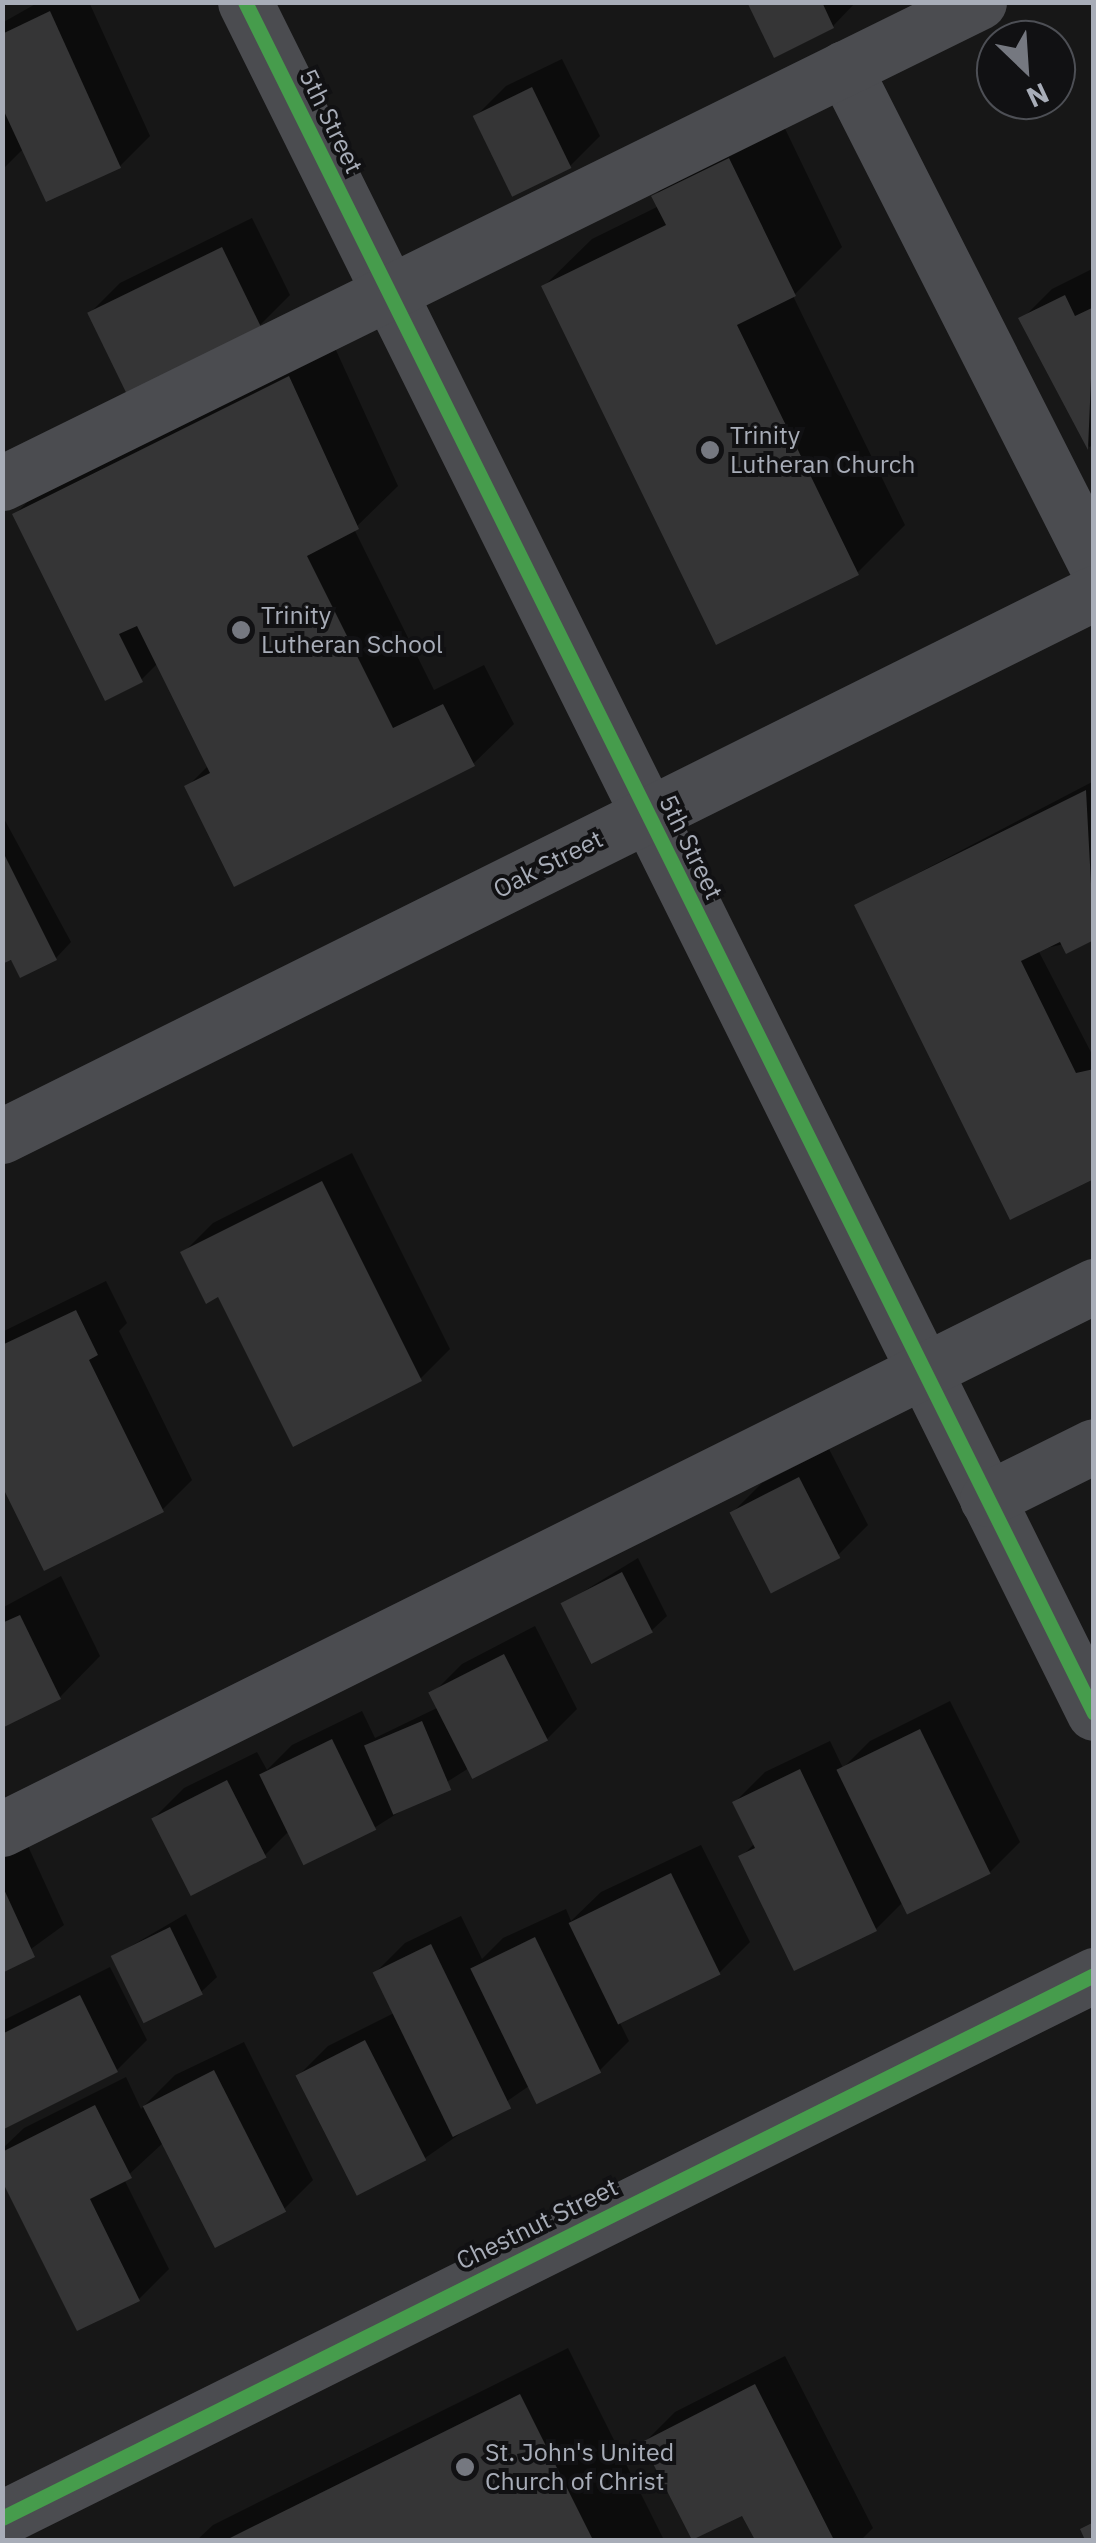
<!DOCTYPE html>
<style>
body{margin:0}
#map{position:relative;width:1096px;height:2543px;overflow:hidden;background:#171717;font-family:"IBM Plex Sans",sans-serif}
div>[style]{position:absolute}
.shadow>*{inset:0;background:#0007}
.building>*{inset:0;background:#353536;transform-origin:0 0}
.minor>*{height:55px;margin:-27.5px;padding:0 27.5px;transform-origin:27.5px;border-radius:27.5px;background:#4b4c50}
.cycleway>*{height:15px;margin:-7.5px;padding:0 7.5px;transform-origin:7.5px;border-radius:7.5px;background:#469c4c}
.dots>*{width:28px;height:28px;translate:-50% -50%;box-sizing:border-box;border:5px solid #111113;border-radius:50%}
span{translate:-50% -50%;white-space:nowrap;text-align:center;line-height:1.15;-webkit-text-stroke:8px #111113;paint-order:stroke}
.street-label{font-size:25px;color:#a8adb8}
.poi-label{font-size:25px;color:#a8adb8}
.left{translate:0 -50%;text-align:left}
.frame{position:absolute;inset:0;border:5px solid #a8adb8;pointer-events:none}
.north{position:absolute;left:976px;top:20px;width:100px;height:100px;box-sizing:border-box;background:#111113;border:2px solid #4d4f55;border-radius:50%;rotate:155deg;font-size:28px;font-weight:700;line-height:40px;text-align:center;color:#a8adb8}
.north::after{content:'';display:block;margin:auto;width:35px;height:45px;background:#757880;clip-path:polygon(50% 0,100% 100%,50% 72%,0 100%)}
</style>
<div id="map">
<div class="shadow">
<div style="clip-path:polygon(39px 2px,89px 2px,150px 136px,120px 166px,24px 148px,3px 169px,2px 23px)"></div>
<div style="clip-path:polygon(750px 2px,856px 2px,833px 26px)"></div>
<div style="clip-path:polygon(562px 59px,600px 136px,570px 166px,476px 116px,506px 86px)"></div>
<div style="clip-path:polygon(777px 112px,842px 247px,793px 296px,905px 525px,858px 572px,544px 286px,592px 239px,659px 206px,654px 196px,702px 149px)"></div>
<div style="clip-path:polygon(252px 218px,290px 295px,260px 325px,90px 313px,120px 283px)"></div>
<div style="clip-path:polygon(1094px 268px,1094px 445px,1089px 447px,1022px 319px,1052px 289px)"></div>
<div style="clip-path:polygon(330px 337px,398px 486px,354px 529px,434px 690px,484px 665px,514px 724px,473px 764px,187px 787px,209px 765px,158px 663px,141px 680px,15px 514px,56px 474px)"></div>
<div style="clip-path:polygon(1094px 781px,1094px 937px,1038px 950px,1094px 1058px,1094px 1176px,857px 905px)"></div>
<div style="clip-path:polygon(2px 815px,71px 942px,56px 958px,2px 961px)"></div>
<div style="clip-path:polygon(352px 1153px,450px 1349px,420px 1379px,219px 1293px,183px 1253px,213px 1223px)"></div>
<div style="clip-path:polygon(106px 1281px,127px 1323px,119px 1331px,192px 1480px,162px 1510px,2px 1480px,2px 1332px)"></div>
<div style="clip-path:polygon(829px 1449px,868px 1525px,838px 1555px,732px 1513px,762px 1483px)"></div>
<div style="clip-path:polygon(638px 1558px,667px 1616px,651px 1631px,563px 1604px)"></div>
<div style="clip-path:polygon(61px 1576px,100px 1656px,60px 1697px,2px 1725px,2px 1608px)"></div>
<div style="clip-path:polygon(535px 1626px,577px 1709px,547px 1739px,473px 1776px,469px 1768px,374px 1828px,289px 1831px,265px 1855px,154px 1818px,184px 1788px,257px 1752px,267px 1770px,292px 1745px,362px 1711px,375px 1738px,439px 1707px,432px 1694px,462px 1664px)"></div>
<div style="clip-path:polygon(950px 1701px,1020px 1842px,990px 1872px,904px 1901px,876px 1929px,741px 1857px,755px 1843px,735px 1802px,765px 1772px,830px 1741px,843px 1768px,870px 1741px)"></div>
<div style="clip-path:polygon(27px 1844px,64px 1925px,2px 1970px,2px 1855px)"></div>
<div style="clip-path:polygon(701px 1845px,750px 1942px,720px 1972px,619px 2021px,629px 2041px,599px 2071px,536px 2100px,529px 2086px,425px 2158px,298px 2076px,328px 2046px,394px 2013px,375px 1973px,405px 1943px,461px 1916px,482px 1959px,503px 1938px,566px 1909px,571px 1921px,601px 1892px)"></div>
<div style="clip-path:polygon(186px 1914px,217px 1977px,201px 1992px,114px 1956px)"></div>
<div style="clip-path:polygon(110px 1967px,147px 2040px,117px 2070px,2px 2127px,2px 2021px)"></div>
<div style="clip-path:polygon(244px 2042px,313px 2180px,283px 2210px,164px 2142px,124px 2179px,169px 2269px,139px 2299px,2px 2175px,2px 2149px,24px 2128px,126px 2077px,141px 2109px,175px 2075px)"></div>
<div style="clip-path:polygon(568px 2348px,664px 2540px,197px 2540px,213px 2525px)"></div>
<div style="clip-path:polygon(785px 2356px,873px 2528px,861px 2540px,758px 2540px,743px 2512px,645px 2442px,675px 2412px)"></div>
</div>
<div class="building">
<div style="clip-path:polygon(747px 2px,822px 2px,834px 28px,774px 58px)"></div>
<div style="clip-path:polygon(50px 11px,121px 168px,46px 202px,2px 107px,2px 34px)"></div>
<div style="left:532px;top:87px;width:90px;height:66px;rotate:64deg"></div>
<div style="clip-path:polygon(729px 158px,796px 296px,737px 325px,859px 575px,716px 645px,541px 286px,666px 225px,651px 196px)"></div>
<div style="left:222px;top:247px;width:89px;height:150px;rotate:64deg"></div>
<div style="clip-path:polygon(1065px 295px,1075px 316px,1094px 307px,1088px 450px,1018px 318px)"></div>
<div style="clip-path:polygon(289px 376px,359px 529px,307px 556px,393px 728px,443px 704px,475px 766px,234px 887px,184px 786px,210px 773px,137px 626px,119px 634px,143px 682px,105px 701px,12px 514px)"></div>
<div style="clip-path:polygon(1086px 790px,1094px 940px,1066px 954px,1060px 942px,1021px 961px,1076px 1073px,1094px 1069px,1094px 1179px,1010px 1220px,854px 905px)"></div>
<div style="clip-path:polygon(2px 850px,57px 960px,20px 978px,11px 960px,2px 964px)"></div>
<div style="clip-path:polygon(322px 1181px,422px 1381px,293px 1447px,218px 1297px,206px 1304px,180px 1252px)"></div>
<div style="clip-path:polygon(76px 1310px,98px 1355px,89px 1360px,164px 1512px,44px 1571px,2px 1486px,2px 1345px)"></div>
<div style="left:799px;top:1477px;width:91px;height:78px;rotate:63deg"></div>
<div style="left:622px;top:1572px;width:68px;height:69px;rotate:63deg"></div>
<div style="clip-path:polygon(20px 1615px,61px 1699px,2px 1728px,2px 1623px)"></div>
<div style="left:504px;top:1654px;width:97px;height:85px;rotate:63deg"></div>
<div style="left:422px;top:1721px;width:75px;height:63px;rotate:67deg"></div>
<div style="left:920px;top:1729px;width:161px;height:93px;rotate:64deg"></div>
<div style="left:332px;top:1739px;width:101px;height:81px;rotate:64deg"></div>
<div style="clip-path:polygon(800px 1769px,877px 1931px,794px 1971px,738px 1856px,755px 1848px,732px 1802px)"></div>
<div style="left:227px;top:1780px;width:87px;height:85px;rotate:63deg"></div>
<div style="left:671px;top:1873px;width:113px;height:114px;rotate:64deg"></div>
<div style="clip-path:polygon(2px 1885px,35px 1957px,2px 1973px)"></div>
<div style="left:170px;top:1927px;width:75px;height:66px;rotate:64deg"></div>
<div style="left:535px;top:1937px;width:151px;height:72px;rotate:64deg"></div>
<div style="left:431px;top:1944px;width:183px;height:65px;rotate:64deg"></div>
<div style="clip-path:polygon(80px 1995px,118px 2072px,2px 2130px,2px 2034px)"></div>
<div style="left:365px;top:2040px;width:135px;height:78px;rotate:63deg"></div>
<div style="left:214px;top:2070px;width:159px;height:80px;rotate:63deg"></div>
<div style="clip-path:polygon(95px 2105px,132px 2178px,90px 2199px,140px 2301px,77px 2331px,2px 2181px,2px 2152px)"></div>
<div style="clip-path:polygon(755px 2384px,834px 2540px,755px 2540px,742px 2516px,692px 2540px,642px 2442px)"></div>
<div style="clip-path:polygon(520px 2394px,593px 2540px,226px 2540px)"></div>
<div style="clip-path:polygon(1094px 2522px,1094px 2540px,1085px 2540px,1080px 2529px)"></div>
</div>
<div class="minor">
<div style="left:245px;top:2px;width:1910px;rotate:63.61deg"></div>
<div style="left:844px;top:68px;width:553px;rotate:63.11deg"></div>
<div style="left:2px;top:483px;width:1089px;rotate:-26.21deg"></div>
<div style="left:2px;top:1136px;width:1220px;rotate:-26.44deg"></div>
<div style="left:987px;top:1499px;width:119px;rotate:-26.4deg"></div>
<div style="left:2px;top:1829px;width:1220px;rotate:-26.44deg"></div>
<div style="left:2px;top:2518px;width:1220px;rotate:-26.44deg"></div>
</div>
<div class="cycleway">
<div style="left:245px;top:2px;width:1910px;rotate:63.61deg"></div>
<div style="left:2px;top:2518px;width:1220px;rotate:-26.44deg"></div>
</div>
<div class="dots">
<div style="left:710px;top:450px;background:#757880"></div>
<div style="left:241px;top:630px;background:#757880"></div>
<div style="left:465px;top:2467px;background:#757880"></div>
</div>
<div class="street-label">
<span style="left:331px;top:121px;rotate:64deg">5th Street</span>
<span style="left:691px;top:847px;rotate:64deg">5th Street</span>
<span style="left:548px;top:864px;rotate:-27deg">Oak Street</span>
<span style="left:537px;top:2224px;rotate:-26deg">Chestnut Street</span>
</div>
<div class="poi-label">
<span class="left" style="left:730px;top:450px">Trinity<br>Lutheran Church</span>
<span class="left" style="left:261px;top:630px">Trinity<br>Lutheran School</span>
<span class="left" style="left:485px;top:2467px">St. John's United<br>Church of Christ</span>
</div>
<div class="frame"></div>
<div class="north">N</div>
</div>
